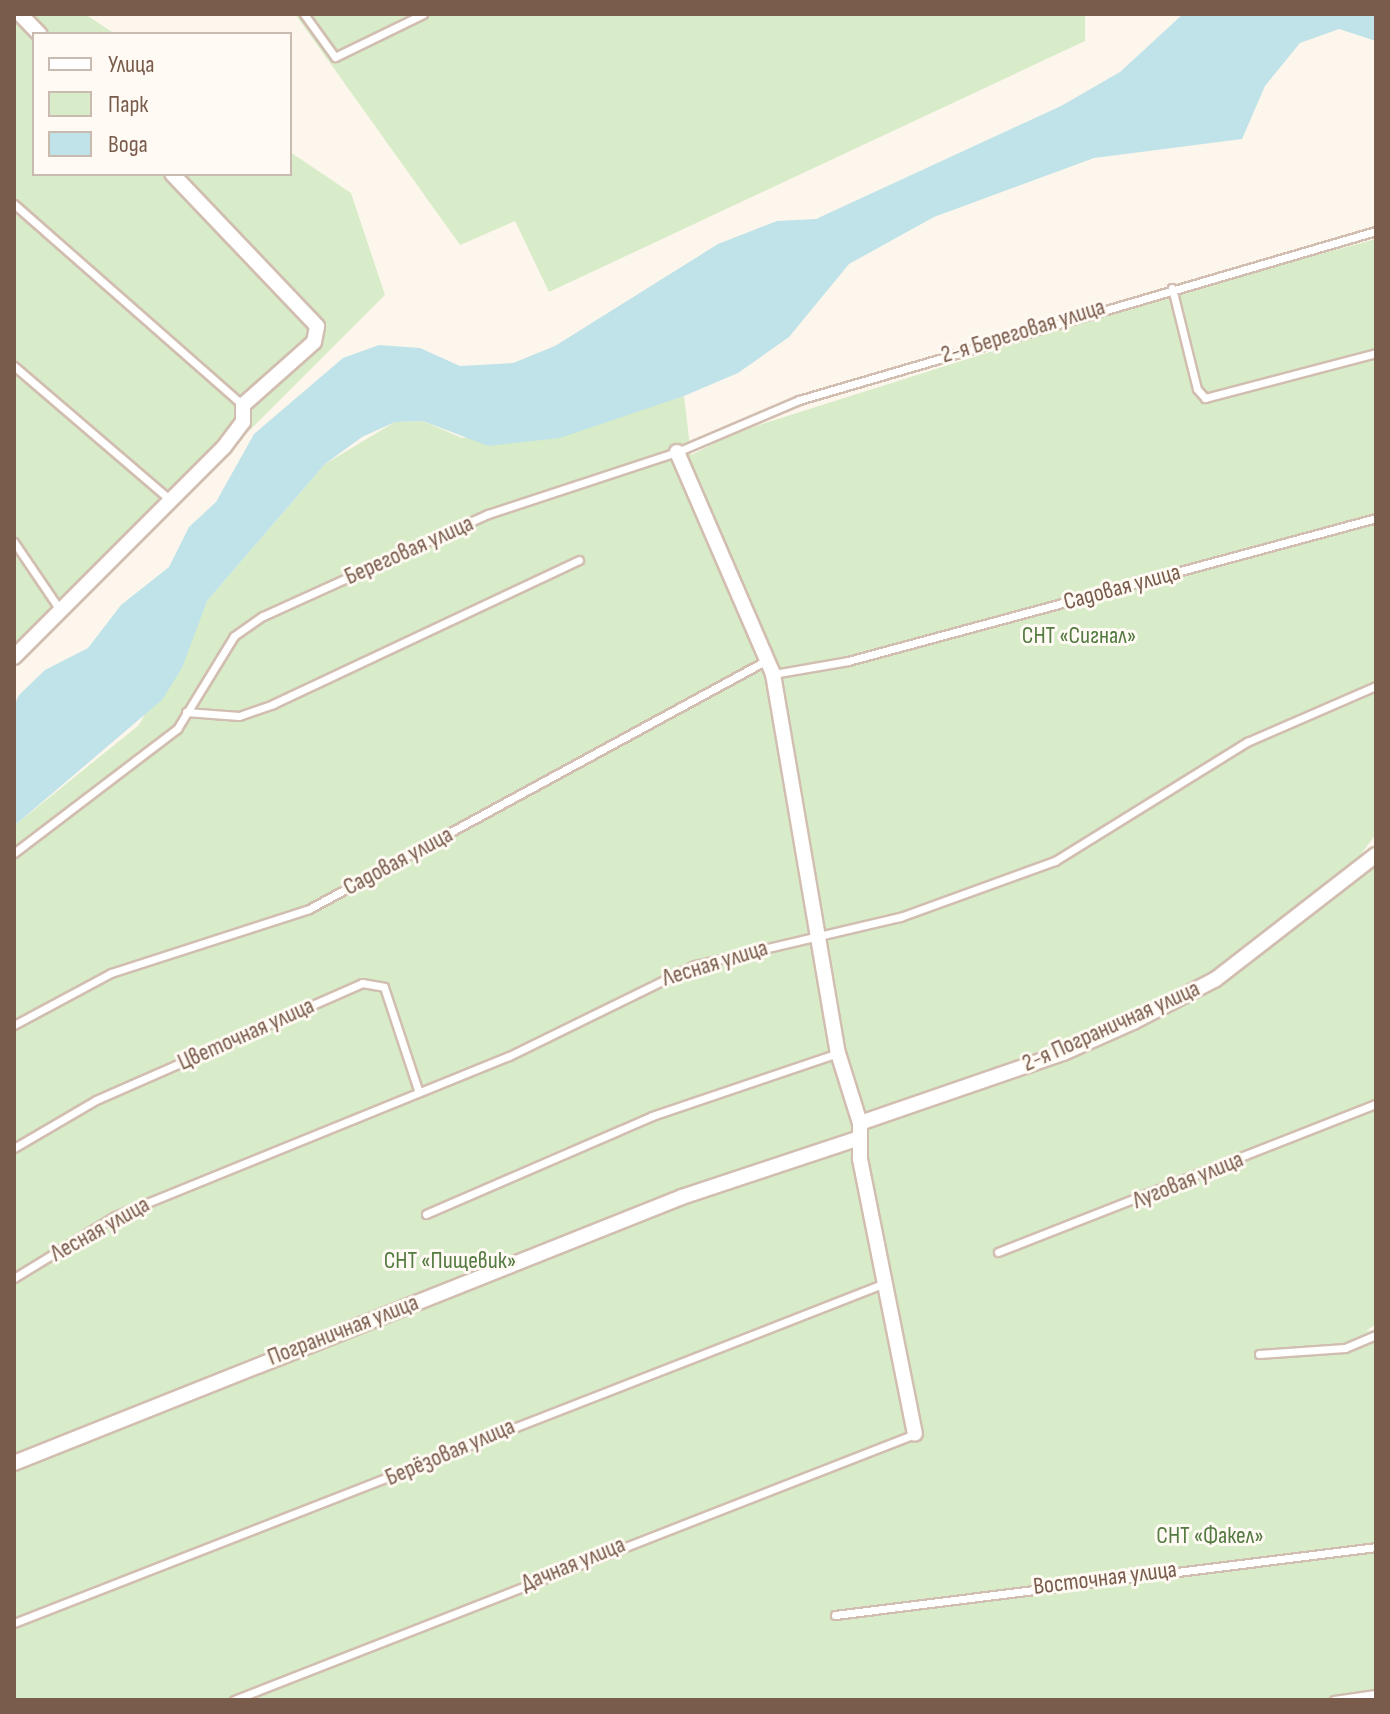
<!DOCTYPE html>
<meta charset="utf-8">
<style>
body{margin:0}
#map{position:relative;width:1390px;height:1714px;overflow:hidden;background:#fdf6ec;font-family:"Sofia Sans Condensed",sans-serif}
div>[style]{position:absolute}
.green>*{inset:0;background:#d8ecc9}
.water>*{inset:0;background:#bfe3e8}
.roads{filter:drop-shadow(2px 0 #d1beb0) drop-shadow(-2px 0 #d1beb0) drop-shadow(0 2px #d1beb0) drop-shadow(0 -2px #d1beb0)}
.service>*{height:7px;margin:-3.5px;padding:0 3.5px;transform-origin:3.5px;border-radius:3.5px;background:#fff}
.minor>*{height:14px;margin:-7px;padding:0 7px;transform-origin:7px;border-radius:7px;background:#fff}
span{translate:-50% -50%;white-space:nowrap;text-align:center;line-height:1.15;-webkit-text-stroke:6px #fffaf3;paint-order:stroke}
.street-label{font-size:24px;color:#7a5c4d}
.park-label{font-size:24px;color:#537a41}
.frame{position:absolute;inset:0;border:16px solid #7a5c4d;pointer-events:none}
.legend{position:absolute;left:32px;top:32px;width:260px;height:144px;box-sizing:border-box;background:#fffaf3;border:2px solid #cabbb1;margin:0;padding:10px 14px;list-style:none;font-size:24px;color:#7a5c4d}
.legend li{display:flex;align-items:center;gap:16px;height:40px}
.legend b{width:40px;border:2px solid #cabbb1}
</style>
<div id="map">
<div class="green">
<div style="clip-path:polygon(14px 14px,85px 14px,115px 34px,34px 34px,34px 174px,290px 174px,290px 152px,351px 193px,385px 295px,14px 666px)"></div>
<div style="clip-path:polygon(295px 14px,1085px 14px,1085px 41px,549px 292px,515px 221px,460px 245px)"></div>
<div style="clip-path:polygon(1376px 239px,1376px 834px,1361px 854px,1369px 870px,1376px 867px,1376px 1324px,1366px 1331px,1376px 1330px,1376px 1700px,14px 1700px,14px 826px,139px 725px,207px 601px,325px 464px,395px 422px,423px 421px,462px 438px,623px 413px,684px 396px,691px 455px,737px 432px,1169px 295px)"></div>
</div>
<div class="water">
<div style="clip-path:polygon(1183px 14px,1376px 14px,1376px 41px,1339px 29px,1300px 43px,1265px 86px,1242px 139px,1094px 158px,934px 217px,849px 264px,789px 337px,738px 373px,684px 396px,560px 438px,488px 446px,423px 421px,395px 422px,362px 437px,325px 464px,207px 601px,182px 668px,162px 700px,14px 826px,14px 706px,19px 695px,45px 670px,88px 648px,121px 605px,169px 567px,189px 527px,216px 502px,254px 434px,343px 358px,379px 345px,420px 348px,460px 366px,513px 363px,555px 346px,718px 244px,777px 221px,816px 219px,1061px 106px,1120px 72px)"></div>
</div>
<div class="roads">
<div class="service">
<div style="left:304px;top:14px;width:53px;rotate:54.2deg"></div>
<div style="left:335px;top:57px;width:98px;rotate:-26deg"></div>
<div style="left:14px;top:204px;width:305px;rotate:41.3deg"></div>
<div style="left:1172px;top:288px;width:104px;rotate:76.1deg"></div>
<div style="left:1197px;top:389px;width:12px;rotate:48deg"></div>
<div style="left:1205px;top:398px;width:177px;rotate:-14.7deg"></div>
<div style="left:14px;top:366px;width:204px;rotate:40.6deg"></div>
<div style="left:14px;top:542px;width:82px;rotate:55.9deg"></div>
<div style="left:773px;top:674px;width:76px;rotate:-9.8deg"></div>
<div style="left:848px;top:661px;width:547px;rotate:-15.15deg"></div>
<div style="left:186px;top:712px;width:53px;rotate:4.3deg"></div>
<div style="left:239px;top:716px;width:36px;rotate:-19deg"></div>
<div style="left:273px;top:704px;width:338px;rotate:-25.2deg"></div>
<div style="left:14px;top:853px;width:205px;rotate:-37.3deg"></div>
<div style="left:177px;top:729px;width:109px;rotate:-58.5deg"></div>
<div style="left:234px;top:636px;width:35px;rotate:-35deg"></div>
<div style="left:263px;top:616px;width:247px;rotate:-24.4deg"></div>
<div style="left:488px;top:514px;width:199px;rotate:-18.2deg"></div>
<div style="left:677px;top:452px;width:133px;rotate:-23.1deg"></div>
<div style="left:799px;top:400px;width:601px;rotate:-16.33deg"></div>
<div style="left:14px;top:1025px;width:110px;rotate:-28.2deg"></div>
<div style="left:111px;top:973px;width:208px;rotate:-17.9deg"></div>
<div style="left:309px;top:909px;width:521px;rotate:-28.53deg"></div>
<div style="left:14px;top:1148px;width:95px;rotate:-30.3deg"></div>
<div style="left:96px;top:1100px;width:291px;rotate:-23.7deg"></div>
<div style="left:362px;top:983px;width:22px;rotate:10deg"></div>
<div style="left:384px;top:987px;width:108px;rotate:71.7deg"></div>
<div style="left:426px;top:1214px;width:246px;rotate:-23.4deg"></div>
<div style="left:652px;top:1116px;width:196px;rotate:-18.7deg"></div>
<div style="left:998px;top:1252px;width:406px;rotate:-21.4deg"></div>
<div style="left:14px;top:1278px;width:119px;rotate:-31.5deg"></div>
<div style="left:115px;top:1216px;width:425px;rotate:-22.1deg"></div>
<div style="left:509px;top:1056px;width:207px;rotate:-26.1deg"></div>
<div style="left:695px;top:965px;width:211px;rotate:-13.2deg"></div>
<div style="left:900px;top:917px;width:165px;rotate:-19.9deg"></div>
<div style="left:1055px;top:861px;width:226px;rotate:-31.8deg"></div>
<div style="left:1247px;top:742px;width:141px;rotate:-23.5deg"></div>
<div style="left:1259px;top:1354px;width:86px;rotate:-4deg"></div>
<div style="left:1345px;top:1348px;width:34px;rotate:-23deg"></div>
<div style="left:835px;top:1615px;width:545px;rotate:-7.16deg"></div>
<div style="left:14px;top:1623px;width:935px;rotate:-21.32deg"></div>
<div style="left:234px;top:1700px;width:731px;rotate:-21.34deg"></div>
<div style="left:1334px;top:1700px;width:42px;rotate:-8.1deg"></div>
</div>
<div class="minor">
<div style="left:20px;top:14px;width:28px;rotate:46deg"></div>
<div style="left:677px;top:452px;width:242px;rotate:66.6deg"></div>
<div style="left:773px;top:674px;width:385px;rotate:80.3deg"></div>
<div style="left:838px;top:1053px;width:73px;rotate:72.6deg"></div>
<div style="left:860px;top:1123px;width:36px;rotate:90deg"></div>
<div style="left:860px;top:1159px;width:280px;rotate:78.7deg"></div>
<div style="left:14px;top:657px;width:297px;rotate:-45deg"></div>
<div style="left:224px;top:447px;width:31px;rotate:-53deg"></div>
<div style="left:243px;top:422px;width:17px;rotate:-90deg"></div>
<div style="left:243px;top:405px;width:95px;rotate:-41.6deg"></div>
<div style="left:314px;top:342px;width:16px;rotate:-79deg"></div>
<div style="left:317px;top:326px;width:210px;rotate:-133.6deg"></div>
<div style="left:860px;top:1123px;width:215px;rotate:-19deg"></div>
<div style="left:1063px;top:1053px;width:77px;rotate:-23.9deg"></div>
<div style="left:1133px;top:1022px;width:93px;rotate:-27.4deg"></div>
<div style="left:1216px;top:979px;width:202px;rotate:-37.8deg"></div>
<div style="left:14px;top:1463px;width:719px;rotate:-21.71deg"></div>
<div style="left:682px;top:1197px;width:183px;rotate:-18.4deg"></div>
</div>
</div>
<div class="street-label">
<span style="left:1023px;top:331px;rotate:-17deg">2-я Береговая улица</span>
<span style="left:409px;top:550px;rotate:-24deg">Береговая улица</span>
<span style="left:1122px;top:587px;rotate:-15deg">Садовая улица</span>
<span style="left:398px;top:861px;rotate:-28deg">Садовая улица</span>
<span style="left:715px;top:963px;rotate:-17deg">Лесная улица</span>
<span style="left:1111px;top:1026px;rotate:-24deg">2-я Пограничная улица</span>
<span style="left:246px;top:1034px;rotate:-24deg">Цветочная улица</span>
<span style="left:1188px;top:1180px;rotate:-22deg">Луговая улица</span>
<span style="left:100px;top:1229px;rotate:-29deg">Лесная улица</span>
<span style="left:343px;top:1330px;rotate:-21deg">Пограничная улица</span>
<span style="left:450px;top:1452px;rotate:-23deg">Берёзовая улица</span>
<span style="left:573px;top:1564px;rotate:-22deg">Дачная улица</span>
<span style="left:1105px;top:1578px;rotate:-7deg">Восточная улица</span>
</div>
<div class="park-label">
<span style="left:1079px;top:636px">СНТ «Сигнал»</span>
<span style="left:450px;top:1261px">СНТ «Пищевик»</span>
<span style="left:1210px;top:1536px">СНТ «Факел»</span>
</div>
<div class="frame"></div>
<ul class="legend">
<li><b style="height:10px;background:#fff"></b>Улица</li>
<li><b style="height:22px;background:#d8ecc9"></b>Парк</li>
<li><b style="height:22px;background:#bfe3e8"></b>Вода</li>
</ul>
</div>
